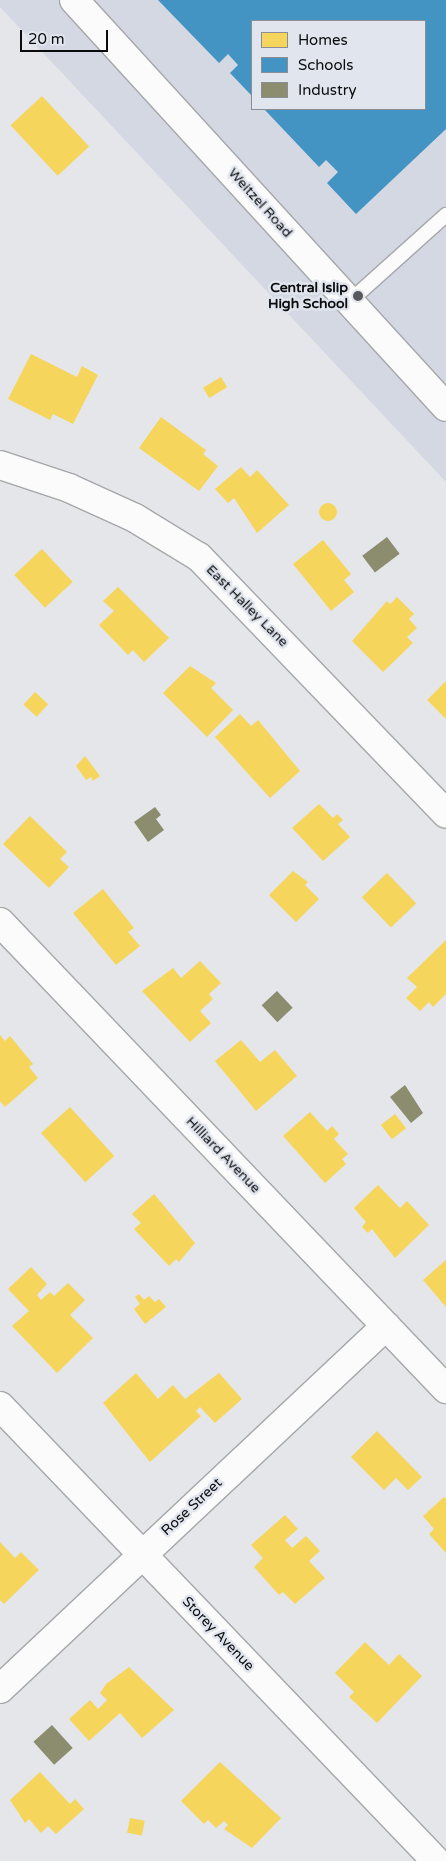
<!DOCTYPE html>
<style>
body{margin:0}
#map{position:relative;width:446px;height:1861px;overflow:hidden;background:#e4e6ea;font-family:"Varela Round",sans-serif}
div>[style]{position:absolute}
.built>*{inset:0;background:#d4d8e2}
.homes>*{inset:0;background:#f6d55c;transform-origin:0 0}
.round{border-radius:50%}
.schools>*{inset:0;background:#4393c3}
.industry>*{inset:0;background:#8c8c6e;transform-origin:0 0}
.roads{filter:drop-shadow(1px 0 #a6a7aa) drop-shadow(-1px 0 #a6a7aa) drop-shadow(0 1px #a6a7aa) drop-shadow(0 -1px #a6a7aa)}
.lane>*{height:14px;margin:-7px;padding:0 7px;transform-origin:7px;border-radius:7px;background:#fbfbfc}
.street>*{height:28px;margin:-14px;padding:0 14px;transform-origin:14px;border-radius:14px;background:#fbfbfc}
.dots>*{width:14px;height:14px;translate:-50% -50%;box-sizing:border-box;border:2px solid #e1e5ed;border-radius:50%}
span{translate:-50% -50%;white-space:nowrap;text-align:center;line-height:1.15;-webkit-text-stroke:5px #e1e5ed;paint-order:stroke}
.street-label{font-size:14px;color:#0a0c0e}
.poi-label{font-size:14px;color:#0a0c0e;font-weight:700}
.right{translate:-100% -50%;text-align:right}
.legend{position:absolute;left:251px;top:20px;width:175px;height:90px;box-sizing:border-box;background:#e1e5ed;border:1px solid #8b8e94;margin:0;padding:6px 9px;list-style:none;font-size:15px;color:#0a0c0e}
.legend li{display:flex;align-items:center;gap:10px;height:25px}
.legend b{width:25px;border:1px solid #8b8e94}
.scale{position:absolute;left:20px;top:30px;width:88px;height:22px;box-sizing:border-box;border:2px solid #0a0c0e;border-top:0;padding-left:6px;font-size:15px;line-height:18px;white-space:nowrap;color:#0a0c0e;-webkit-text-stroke:4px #e1e5ed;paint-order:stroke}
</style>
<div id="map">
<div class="built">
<div style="clip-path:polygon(evenodd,0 0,446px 0,446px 482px,0 7px,0 0,252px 21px,425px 21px,425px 109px,252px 109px,252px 21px)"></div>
</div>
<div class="homes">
<div style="left:42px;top:96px;width:69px;height:43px;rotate:47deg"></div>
<div style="clip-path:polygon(31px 354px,77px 377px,82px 366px,98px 375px,73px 424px,53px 414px,50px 420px,8px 399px)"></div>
<div style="left:221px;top:377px;width:12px;height:21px;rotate:59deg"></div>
<div style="clip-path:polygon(161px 417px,206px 450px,203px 454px,218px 466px,199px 491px,139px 448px)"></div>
<div style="clip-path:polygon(241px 467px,250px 477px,257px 470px,289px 505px,257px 533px,234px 498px,228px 503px,215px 489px)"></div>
<div class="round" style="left:319px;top:503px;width:18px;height:18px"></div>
<div style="clip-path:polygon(323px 540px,351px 574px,344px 580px,354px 592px,331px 611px,293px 564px)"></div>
<div style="left:42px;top:549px;width:45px;height:38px;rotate:47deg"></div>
<div style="clip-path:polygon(118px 587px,169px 638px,144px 662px,133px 650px,128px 655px,99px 625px,114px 611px,103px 601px)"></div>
<div style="clip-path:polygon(397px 597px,414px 614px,409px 619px,417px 628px,407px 637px,413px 643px,383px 672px,352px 641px,387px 601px,390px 604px)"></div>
<div style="clip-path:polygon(190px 666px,216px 683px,211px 688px,233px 710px,207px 737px,163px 693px)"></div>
<div style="clip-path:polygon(446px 681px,446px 719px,427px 700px)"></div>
<div style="left:35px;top:692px;width:18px;height:17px;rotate:43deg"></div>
<div style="clip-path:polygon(240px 714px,251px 726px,258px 720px,300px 771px,270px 798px,215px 737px)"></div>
<div style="clip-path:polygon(85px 756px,100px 776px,93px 781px,91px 777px,86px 780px,76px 766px)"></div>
<div style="clip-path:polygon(319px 804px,333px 818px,337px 814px,343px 820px,338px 824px,350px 837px,323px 861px,292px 828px)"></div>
<div style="clip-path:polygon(30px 816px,67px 852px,60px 859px,69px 867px,49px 888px,3px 844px)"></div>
<div style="clip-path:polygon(293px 871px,308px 882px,305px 885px,319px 899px,296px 922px,269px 895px)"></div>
<div style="left:387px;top:873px;width:42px;height:35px;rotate:46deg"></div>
<div style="clip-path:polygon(103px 889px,134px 928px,128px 932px,140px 946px,116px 965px,73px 913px)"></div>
<div style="clip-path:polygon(446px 940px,446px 994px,433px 1007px,429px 1002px,420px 1011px,406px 998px,417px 987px,407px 978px)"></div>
<div style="clip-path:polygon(200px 961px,221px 983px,209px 994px,213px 999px,200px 1011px,211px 1023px,190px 1042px,142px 991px,173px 968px,181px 978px)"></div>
<div style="clip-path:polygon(0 1035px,5px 1041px,10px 1036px,33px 1064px,29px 1067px,38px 1078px,5px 1107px,0 1101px)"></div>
<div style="clip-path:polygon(241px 1040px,260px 1062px,275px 1050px,297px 1076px,256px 1111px,215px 1061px)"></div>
<div style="left:70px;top:1107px;width:66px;height:39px;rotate:48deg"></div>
<div style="clip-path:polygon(310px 1112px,327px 1131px,332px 1126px,339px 1134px,334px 1139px,348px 1154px,342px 1159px,346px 1164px,325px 1183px,283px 1136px)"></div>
<div style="left:395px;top:1114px;width:18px;height:18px;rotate:52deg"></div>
<div style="clip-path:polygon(378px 1185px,400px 1208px,407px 1201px,429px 1225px,395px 1258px,372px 1229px,368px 1233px,362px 1227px,366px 1222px,354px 1208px)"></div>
<div style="clip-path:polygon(154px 1194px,195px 1243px,179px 1262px,176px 1259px,169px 1266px,134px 1229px,141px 1223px,132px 1214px)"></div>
<div style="clip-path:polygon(446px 1260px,446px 1307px,423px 1280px)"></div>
<div style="clip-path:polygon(31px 1267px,47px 1284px,37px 1295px,41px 1300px,50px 1292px,54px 1296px,68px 1283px,85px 1300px,70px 1315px,93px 1338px,57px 1373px,12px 1326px,29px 1311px,8px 1289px)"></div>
<div style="clip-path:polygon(139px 1294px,144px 1300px,149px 1296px,155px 1302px,159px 1299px,166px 1307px,145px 1324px,134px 1309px,140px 1304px,135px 1297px)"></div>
<div style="clip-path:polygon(136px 1373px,158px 1399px,173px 1385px,185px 1399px,219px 1373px,242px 1399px,215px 1423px,200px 1407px,196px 1411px,201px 1416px,150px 1462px,103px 1403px)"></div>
<div style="clip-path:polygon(377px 1431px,422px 1477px,408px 1490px,396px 1478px,384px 1490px,351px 1457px)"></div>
<div style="clip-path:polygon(444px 1497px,446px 1499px,446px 1553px,429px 1534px,434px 1529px,423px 1516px)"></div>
<div style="clip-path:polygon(285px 1515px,298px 1529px,285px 1540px,292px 1548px,306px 1536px,320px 1551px,309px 1561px,325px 1578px,295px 1604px,283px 1592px,279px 1595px,254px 1567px,263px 1558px,251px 1545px)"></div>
<div style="clip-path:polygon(0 1542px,15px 1558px,21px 1552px,39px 1570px,4px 1604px,0 1600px)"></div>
<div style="clip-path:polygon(365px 1642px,389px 1665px,399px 1654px,422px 1676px,377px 1723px,349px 1697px,354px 1692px,335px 1673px)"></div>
<div style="clip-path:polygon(129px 1667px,174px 1710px,142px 1738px,120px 1713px,89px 1741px,69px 1719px,90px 1700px,98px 1709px,107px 1700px,100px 1693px,106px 1684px)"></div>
<div style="clip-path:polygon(220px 1762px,281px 1818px,252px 1848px,224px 1829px,228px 1825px,224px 1821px,216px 1828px,208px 1820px,204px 1824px,181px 1801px)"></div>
<div style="clip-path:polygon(40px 1772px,70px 1804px,75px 1799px,84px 1809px,56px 1834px,48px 1826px,41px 1833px,29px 1819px,25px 1823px,10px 1800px)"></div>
<div style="left:130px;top:1818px;width:15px;height:15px;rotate:11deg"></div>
</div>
<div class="schools">
<div style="clip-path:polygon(158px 0,446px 0,446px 129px,356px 214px,327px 183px,338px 172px,326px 160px,319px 167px,264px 109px,425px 109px,425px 21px,252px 21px,252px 96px,230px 73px,238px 65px,228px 54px,219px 63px)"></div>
</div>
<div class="industry">
<div style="left:387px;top:537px;width:21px;height:31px;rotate:53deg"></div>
<div style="clip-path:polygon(155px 807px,161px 815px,156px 819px,164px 830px,148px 842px,134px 822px)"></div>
<div style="left:277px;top:991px;width:23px;height:21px;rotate:47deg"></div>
<div style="clip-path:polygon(405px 1085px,423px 1113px,411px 1123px,390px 1097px)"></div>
<div style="left:52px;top:1725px;width:31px;height:25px;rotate:48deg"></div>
</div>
<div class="roads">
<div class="lane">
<div style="left:350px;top:301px;width:129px;rotate:-41.9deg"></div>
</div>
<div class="street">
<div style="left:74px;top:0;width:551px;rotate:47.57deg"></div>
<div style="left:0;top:465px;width:73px;rotate:18.4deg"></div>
<div style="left:69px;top:488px;width:72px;rotate:24.4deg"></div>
<div style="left:135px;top:518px;width:75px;rotate:31.4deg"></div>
<div style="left:199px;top:557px;width:356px;rotate:46.1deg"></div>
<div style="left:0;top:922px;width:646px;rotate:46.32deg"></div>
<div style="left:0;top:1406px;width:630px;rotate:46.22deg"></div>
<div style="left:0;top:1689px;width:530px;rotate:-43.24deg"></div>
</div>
</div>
<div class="dots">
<div style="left:358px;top:296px;background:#56585b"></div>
</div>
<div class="street-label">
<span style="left:260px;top:203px;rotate:48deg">Weitzel Road</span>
<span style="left:247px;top:606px;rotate:45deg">East Halley Lane</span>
<span style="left:223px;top:1155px;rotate:46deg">Hilliard Avenue</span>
<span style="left:192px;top:1507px;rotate:-43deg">Rose Street</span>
<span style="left:218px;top:1634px;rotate:46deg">Storey Avenue</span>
</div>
<div class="poi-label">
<span class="right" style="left:348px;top:296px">Central Islip<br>High School</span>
</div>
<ul class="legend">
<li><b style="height:14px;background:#f6d55c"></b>Homes</li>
<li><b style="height:14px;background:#4393c3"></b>Schools</li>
<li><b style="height:14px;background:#8c8c6e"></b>Industry</li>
</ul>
<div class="scale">20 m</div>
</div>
